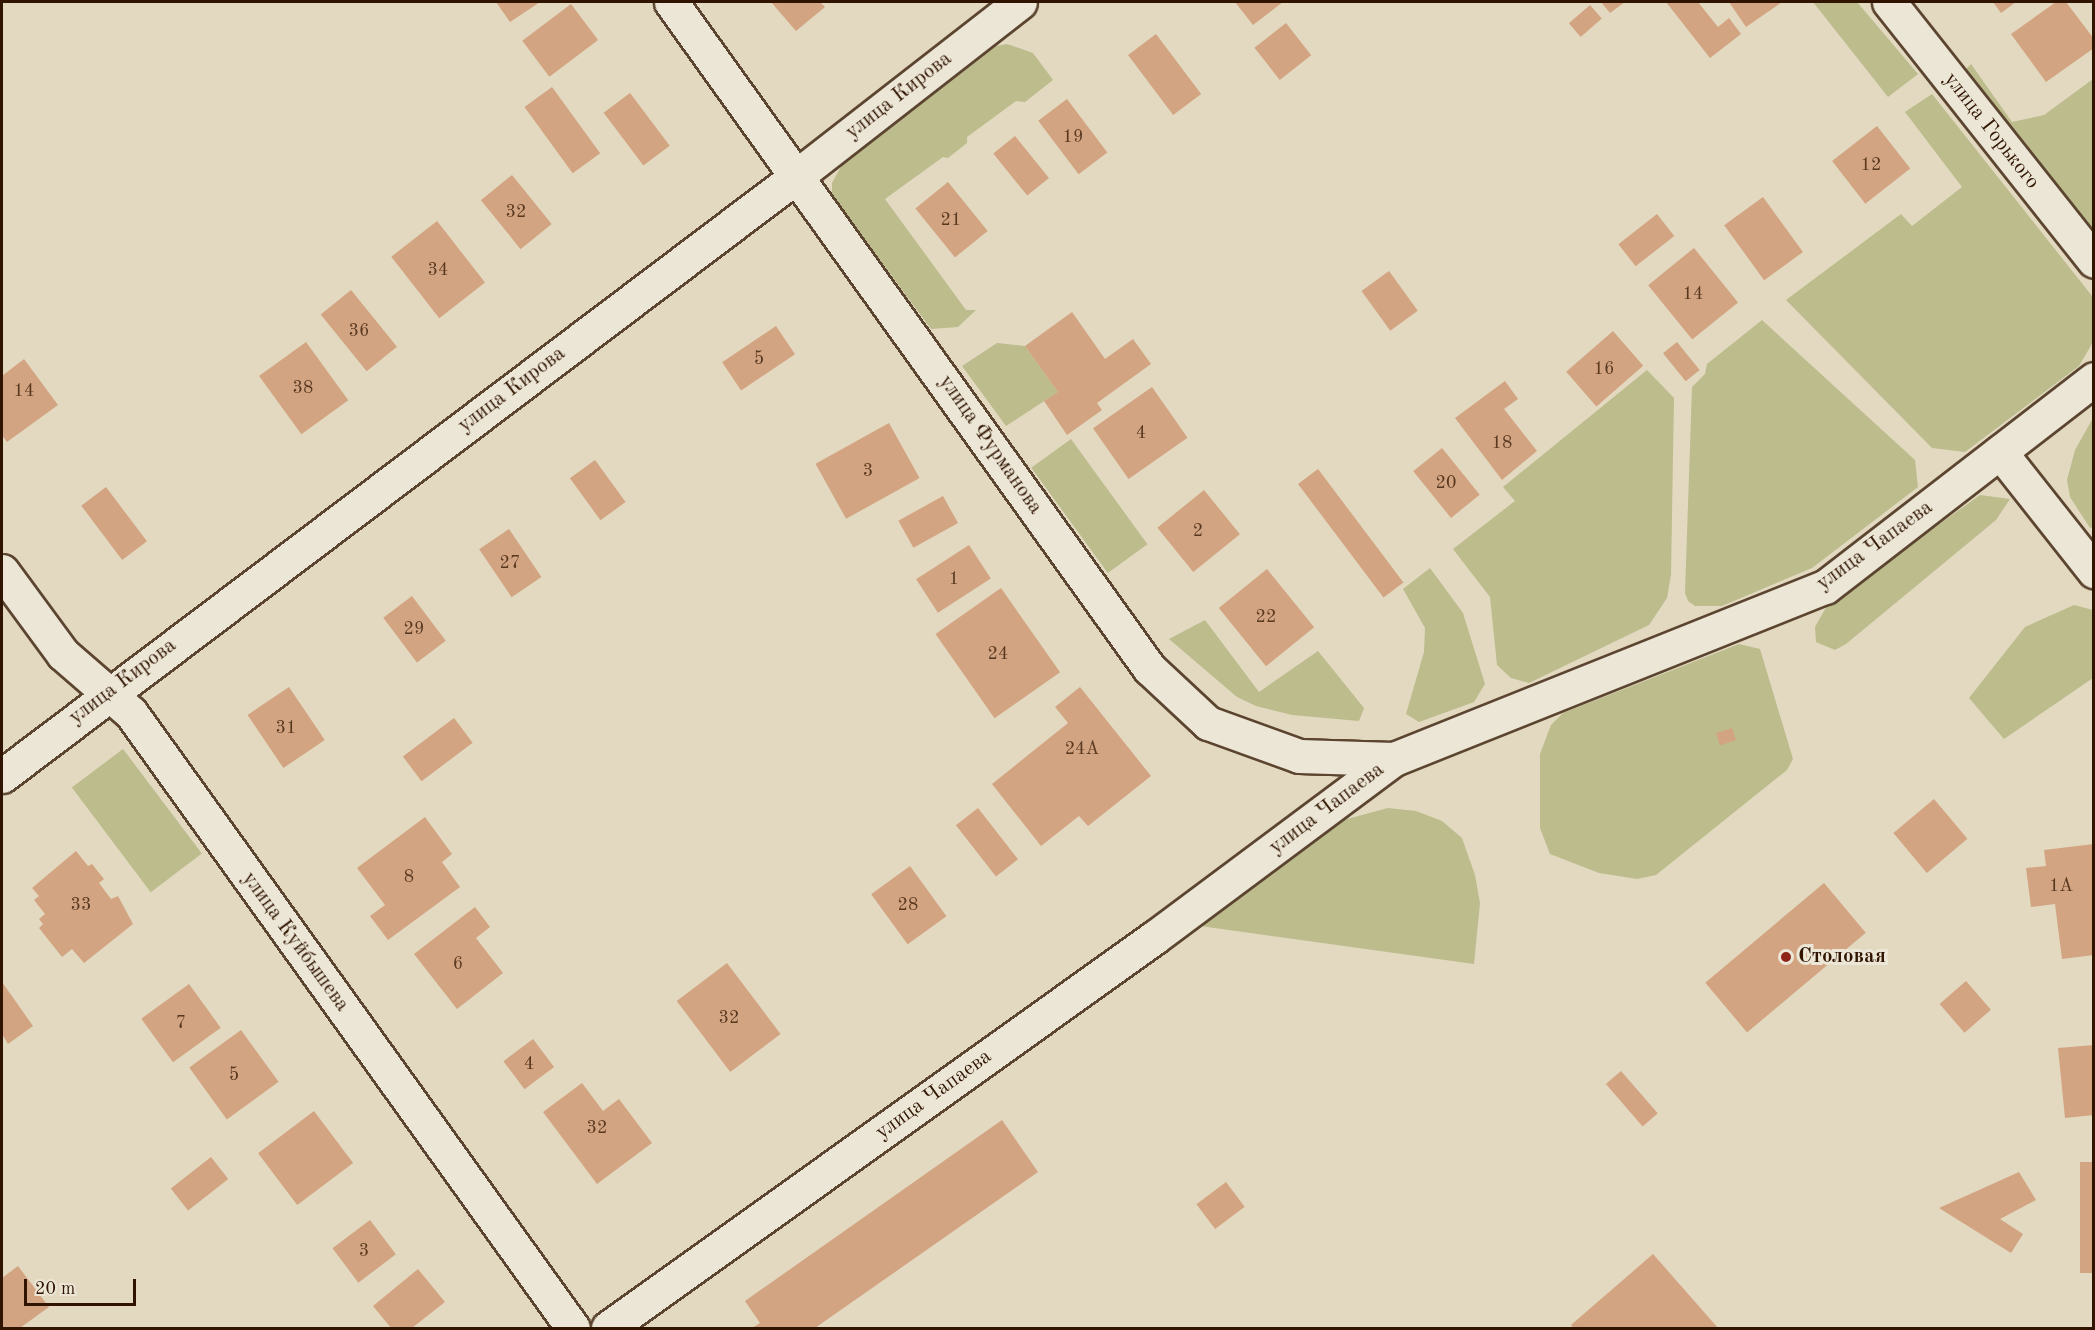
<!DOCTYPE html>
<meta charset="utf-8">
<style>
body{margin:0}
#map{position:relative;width:2095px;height:1330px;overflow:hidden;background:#e2d9c0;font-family:"Old Standard TT",serif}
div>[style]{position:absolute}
.green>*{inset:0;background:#bcbc8d;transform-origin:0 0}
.building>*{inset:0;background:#d3a481;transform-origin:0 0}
.roads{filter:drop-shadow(2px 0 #5c4530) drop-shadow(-2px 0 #5c4530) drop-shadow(0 2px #5c4530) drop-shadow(0 -2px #5c4530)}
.minor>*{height:33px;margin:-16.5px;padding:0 16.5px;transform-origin:16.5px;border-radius:16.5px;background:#ece6d6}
.dots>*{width:16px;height:16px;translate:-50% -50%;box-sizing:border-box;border:3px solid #ece6d6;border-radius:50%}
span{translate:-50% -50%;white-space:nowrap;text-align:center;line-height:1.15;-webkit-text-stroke:6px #ece6d6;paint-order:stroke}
.number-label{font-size:18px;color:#593820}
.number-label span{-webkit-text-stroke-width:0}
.street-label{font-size:21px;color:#301400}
.poi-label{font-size:21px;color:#301400;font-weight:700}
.left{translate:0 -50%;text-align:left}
.frame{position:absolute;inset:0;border:3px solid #301400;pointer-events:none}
.scale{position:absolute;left:24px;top:1279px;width:112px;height:27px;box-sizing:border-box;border:3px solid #301400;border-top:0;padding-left:8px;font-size:18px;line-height:21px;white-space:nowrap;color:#301400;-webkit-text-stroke:4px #ece6d6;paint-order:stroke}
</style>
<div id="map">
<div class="green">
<div style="clip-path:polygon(1813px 2px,1857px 2px,1918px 74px,1888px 97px)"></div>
<div style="clip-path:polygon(1007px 44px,1033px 53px,1053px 80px,1025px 102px,1016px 101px,967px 137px,967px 143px,948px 158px,943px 157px,885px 199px,966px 310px,976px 310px,958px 327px,931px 329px,832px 195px,832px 183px,843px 163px,996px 46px)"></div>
<div style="clip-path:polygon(1971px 64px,2012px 122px,2044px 115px,2093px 79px,2093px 246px,1963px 72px)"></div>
<div style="clip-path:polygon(1932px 94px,2092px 296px,2093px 305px,2093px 342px,2079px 366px,1965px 452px,1932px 448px,1786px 300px,1901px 214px,1912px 226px,1962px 187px,1905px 112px)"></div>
<div style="clip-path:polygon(1762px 320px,1915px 460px,1918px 487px,1812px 568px,1722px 606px,1695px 606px,1688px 601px,1685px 593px,1692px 387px,1705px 374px,1707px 364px)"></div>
<div style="clip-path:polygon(997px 343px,1025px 346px,1058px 392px,1006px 426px,962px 366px)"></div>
<div style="clip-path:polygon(1647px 370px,1674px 398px,1671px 575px,1667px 598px,1649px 625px,1529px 683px,1511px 678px,1497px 665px,1490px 597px,1453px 549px,1515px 501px,1503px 487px)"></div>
<div style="clip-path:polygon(2093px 418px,2094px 527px,2090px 528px,2070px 497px,2067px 480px,2075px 450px)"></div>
<div style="left:1071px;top:439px;width:130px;height:49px;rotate:54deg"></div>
<div style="clip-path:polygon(1980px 495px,2010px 499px,1996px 520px,1846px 644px,1835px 650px,1816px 642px,1815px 627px,1828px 604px)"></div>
<div style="clip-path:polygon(1430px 568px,1463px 613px,1485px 684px,1474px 702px,1419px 722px,1406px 714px,1424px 652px,1425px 628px,1403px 589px)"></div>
<div style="clip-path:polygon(2074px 605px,2093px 610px,2093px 678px,2004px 739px,1969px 698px,2025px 627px)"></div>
<div style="clip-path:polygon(1205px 620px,1259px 692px,1318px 651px,1364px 708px,1359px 721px,1292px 715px,1256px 706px,1237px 697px,1169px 639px)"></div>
<div style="clip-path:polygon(1739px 644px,1760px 649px,1793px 759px,1787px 770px,1656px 875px,1637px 879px,1599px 873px,1550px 854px,1540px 828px,1540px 754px,1551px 725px,1563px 713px)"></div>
<div style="left:123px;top:749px;width:131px;height:64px;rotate:53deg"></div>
<div style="clip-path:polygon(1388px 808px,1416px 811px,1442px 821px,1462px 838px,1475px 875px,1480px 903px,1474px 964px,1200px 926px,1336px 822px)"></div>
</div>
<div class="building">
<div style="clip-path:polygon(496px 2px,540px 2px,510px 22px)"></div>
<div style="clip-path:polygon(771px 2px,820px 2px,825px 7px,796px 31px)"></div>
<div style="clip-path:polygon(1235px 2px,1283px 2px,1253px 25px)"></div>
<div style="clip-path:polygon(1601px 2px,1625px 2px,1610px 13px)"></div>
<div style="clip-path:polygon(1666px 2px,1698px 2px,1718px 27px,1729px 18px,1741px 34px,1710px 58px)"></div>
<div style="clip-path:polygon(1729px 2px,1782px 2px,1746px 27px)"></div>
<div style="clip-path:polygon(1993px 2px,2016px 2px,2001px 13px)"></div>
<div style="clip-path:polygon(2056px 2px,2066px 2px,2094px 39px,2094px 48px,2046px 82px,2011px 34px)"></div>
<div style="left:571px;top:4px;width:45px;height:61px;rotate:53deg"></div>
<div style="left:1590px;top:5px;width:18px;height:28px;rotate:49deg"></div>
<div style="left:1286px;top:23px;width:41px;height:40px;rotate:52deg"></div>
<div style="left:1156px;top:34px;width:75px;height:35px;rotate:53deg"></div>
<div style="left:552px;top:87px;width:82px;height:34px;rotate:54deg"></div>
<div style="left:630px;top:93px;width:66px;height:33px;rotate:53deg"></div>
<div style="left:1067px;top:99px;width:67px;height:36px;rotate:53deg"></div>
<div style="left:1877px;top:126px;width:54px;height:57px;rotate:52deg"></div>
<div style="left:1015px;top:136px;width:54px;height:28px;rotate:51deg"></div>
<div style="left:512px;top:175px;width:63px;height:40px;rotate:51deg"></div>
<div style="left:948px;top:182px;width:63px;height:42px;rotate:51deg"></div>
<div style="left:1763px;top:197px;width:68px;height:48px;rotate:54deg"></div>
<div style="left:1657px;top:214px;width:28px;height:49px;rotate:52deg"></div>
<div style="left:437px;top:221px;width:78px;height:58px;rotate:52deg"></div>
<div style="left:1694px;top:248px;width:70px;height:59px;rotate:51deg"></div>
<div style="left:1389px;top:271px;width:49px;height:34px;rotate:54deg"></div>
<div style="left:351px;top:290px;width:73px;height:39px;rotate:51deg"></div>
<div style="clip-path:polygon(1072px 312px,1105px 359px,1133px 339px,1151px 364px,1097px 403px,1102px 410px,1067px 435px,1044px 401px,1058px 392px,1025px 346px)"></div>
<div style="left:776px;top:326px;width:34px;height:65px;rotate:56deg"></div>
<div style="left:1613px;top:331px;width:46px;height:62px;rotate:49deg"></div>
<div style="left:306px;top:342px;width:72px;height:58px;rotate:54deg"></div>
<div style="left:1677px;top:342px;width:36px;height:18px;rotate:51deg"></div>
<div style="clip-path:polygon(24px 359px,58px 405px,7px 442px,2px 435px,2px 376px)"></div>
<div style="clip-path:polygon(1505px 381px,1518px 399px,1504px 409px,1537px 451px,1502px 480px,1455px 418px)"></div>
<div style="left:1152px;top:387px;width:62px;height:72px;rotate:55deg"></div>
<div style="left:889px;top:423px;width:63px;height:84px;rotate:61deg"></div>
<div style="left:1442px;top:448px;width:60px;height:37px;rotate:51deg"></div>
<div style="left:595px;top:460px;width:52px;height:31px;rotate:54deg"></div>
<div style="left:1318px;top:469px;width:142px;height:25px;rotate:53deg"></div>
<div style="left:106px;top:487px;width:68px;height:31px;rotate:53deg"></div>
<div style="left:1204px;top:490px;width:57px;height:60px;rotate:51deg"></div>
<div style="left:943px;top:496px;width:31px;height:51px;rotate:61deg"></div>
<div style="left:509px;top:529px;width:58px;height:36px;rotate:56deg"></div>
<div style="left:969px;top:545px;width:40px;height:63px;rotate:57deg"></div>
<div style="left:1267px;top:569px;width:75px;height:62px;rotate:51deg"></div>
<div style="left:1001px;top:588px;width:103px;height:80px;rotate:55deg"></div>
<div style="left:412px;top:596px;width:56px;height:36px;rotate:53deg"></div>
<div style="left:289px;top:687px;width:64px;height:50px;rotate:56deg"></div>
<div style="clip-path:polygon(1080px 687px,1151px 776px,1088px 826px,1079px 816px,1041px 846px,992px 784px,1068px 723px,1055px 707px)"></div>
<div style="left:454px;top:718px;width:31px;height:64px;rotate:53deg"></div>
<div style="left:1732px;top:728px;width:13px;height:17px;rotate:72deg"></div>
<div style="left:1934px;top:799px;width:52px;height:53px;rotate:50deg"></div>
<div style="left:978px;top:808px;width:65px;height:28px;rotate:52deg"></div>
<div style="clip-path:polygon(425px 817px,452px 854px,442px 862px,460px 887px,388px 940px,370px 916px,385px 905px,357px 868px)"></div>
<div style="clip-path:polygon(2094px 844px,2094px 955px,2062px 959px,2055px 904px,2031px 907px,2026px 868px,2046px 866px,2044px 850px)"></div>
<div style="clip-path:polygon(76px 851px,88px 866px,92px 864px,104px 879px,99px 883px,111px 899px,118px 896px,133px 924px,84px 963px,72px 949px,62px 957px,39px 928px,43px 924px,39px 919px,45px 914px,34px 900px,39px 896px,32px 888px)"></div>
<div style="left:910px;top:866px;width:62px;height:48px;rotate:54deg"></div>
<div style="left:1824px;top:883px;width:65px;height:155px;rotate:50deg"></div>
<div style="clip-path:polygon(475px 907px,490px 927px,476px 938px,503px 973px,457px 1009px,414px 954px)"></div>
<div style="left:727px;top:963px;width:89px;height:63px;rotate:53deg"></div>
<div style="left:1966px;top:981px;width:38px;height:35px;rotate:49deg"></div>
<div style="clip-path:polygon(2px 982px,33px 1026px,8px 1044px,2px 1034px)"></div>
<div style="left:189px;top:984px;width:54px;height:59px;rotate:54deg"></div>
<div style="left:241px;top:1030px;width:64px;height:64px;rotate:54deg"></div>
<div style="left:533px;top:1039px;width:35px;height:37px;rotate:53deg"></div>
<div style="clip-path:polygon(2094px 1045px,2094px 1115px,2065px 1118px,2058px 1048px)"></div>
<div style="left:1621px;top:1071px;width:56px;height:20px;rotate:49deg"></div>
<div style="clip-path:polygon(582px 1083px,603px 1111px,619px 1099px,652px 1143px,597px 1184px,543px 1112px)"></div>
<div style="left:314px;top:1111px;width:65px;height:70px;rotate:53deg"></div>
<div style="clip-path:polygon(1002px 1120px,1038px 1172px,815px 1328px,752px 1328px,760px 1323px,745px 1301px)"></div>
<div style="left:211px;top:1157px;width:28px;height:51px;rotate:52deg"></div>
<div style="left:2080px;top:1162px;width:14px;height:111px"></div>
<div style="clip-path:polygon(2019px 1172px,2036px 1200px,2000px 1219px,2023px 1234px,2011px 1253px,1939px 1208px)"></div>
<div style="left:1226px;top:1182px;width:31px;height:37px;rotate:53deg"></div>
<div style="left:370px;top:1220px;width:43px;height:47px;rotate:53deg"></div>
<div style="clip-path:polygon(1653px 1254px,1718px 1328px,1573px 1328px,1571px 1325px)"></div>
<div style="clip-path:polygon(18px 1266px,49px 1307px,20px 1328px,2px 1328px,2px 1278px)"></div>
<div style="clip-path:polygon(418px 1269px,445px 1302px,412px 1328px,391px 1328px,373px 1306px)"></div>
</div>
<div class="roads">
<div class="minor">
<div style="left:671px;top:2px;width:820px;rotate:54.33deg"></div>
<div style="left:1149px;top:668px;width:81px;rotate:43deg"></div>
<div style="left:1208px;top:723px;width:97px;rotate:19.9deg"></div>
<div style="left:1299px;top:756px;width:95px;rotate:1.8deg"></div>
<div style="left:1889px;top:2px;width:330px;rotate:51.6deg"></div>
<div style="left:2000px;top:452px;width:152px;rotate:51.7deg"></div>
<div style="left:2px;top:571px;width:103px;rotate:53.7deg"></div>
<div style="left:63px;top:654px;width:90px;rotate:40.9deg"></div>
<div style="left:131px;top:713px;width:757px;rotate:54.3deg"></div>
<div style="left:2px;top:776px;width:997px;rotate:-37.05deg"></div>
<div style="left:798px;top:175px;width:281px;rotate:-37.9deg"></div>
<div style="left:608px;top:1328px;width:672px;rotate:-35.56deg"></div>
<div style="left:1155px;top:937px;width:298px;rotate:-36.7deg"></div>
<div style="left:1394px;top:759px;width:464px;rotate:-21.8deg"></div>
<div style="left:1825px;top:587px;width:340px;rotate:-37.7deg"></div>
</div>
</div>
<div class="dots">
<div style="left:1786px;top:957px;background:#8f2418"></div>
</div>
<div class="number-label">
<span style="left:1073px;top:137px">19</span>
<span style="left:1871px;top:165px">12</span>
<span style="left:516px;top:212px">32</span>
<span style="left:951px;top:220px">21</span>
<span style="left:438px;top:270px">34</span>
<span style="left:1693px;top:294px">14</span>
<span style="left:359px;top:331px">36</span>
<span style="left:759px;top:359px">5</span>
<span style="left:1604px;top:369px">16</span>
<span style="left:303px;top:388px">38</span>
<span style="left:24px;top:391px">14</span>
<span style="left:1141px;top:433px">4</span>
<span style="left:1502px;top:443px">18</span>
<span style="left:868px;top:471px">3</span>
<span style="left:1446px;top:483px">20</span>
<span style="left:1198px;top:531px">2</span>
<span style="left:510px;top:563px">27</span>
<span style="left:954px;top:579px">1</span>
<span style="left:1266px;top:617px">22</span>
<span style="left:414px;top:629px">29</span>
<span style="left:998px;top:654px">24</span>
<span style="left:286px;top:728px">31</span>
<span style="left:1082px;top:749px">24А</span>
<span style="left:409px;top:877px">8</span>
<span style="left:2061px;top:886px">1А</span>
<span style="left:81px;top:905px">33</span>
<span style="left:908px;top:905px">28</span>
<span style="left:458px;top:964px">6</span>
<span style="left:729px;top:1018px">32</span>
<span style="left:181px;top:1023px">7</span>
<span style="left:529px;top:1064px">4</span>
<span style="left:234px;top:1075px">5</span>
<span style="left:597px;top:1128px">32</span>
<span style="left:364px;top:1251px">3</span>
</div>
<div class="street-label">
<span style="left:899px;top:96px;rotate:-38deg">улица Кирова</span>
<span style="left:1991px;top:131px;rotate:52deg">улица Горького</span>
<span style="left:512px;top:390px;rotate:-37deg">улица Кирова</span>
<span style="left:990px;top:445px;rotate:55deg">улица Фурманова</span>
<span style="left:1875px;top:546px;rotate:-36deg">улица Чапаева</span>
<span style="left:123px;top:682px;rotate:-37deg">улица Кирова</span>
<span style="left:1327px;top:809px;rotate:-37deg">улица Чапаева</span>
<span style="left:295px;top:942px;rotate:54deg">улица Куйбышева</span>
<span style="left:934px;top:1095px;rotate:-36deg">улица Чапаева</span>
</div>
<div class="poi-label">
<span class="left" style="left:1798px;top:957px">Столовая</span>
</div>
<div class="frame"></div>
<div class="scale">20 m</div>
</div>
